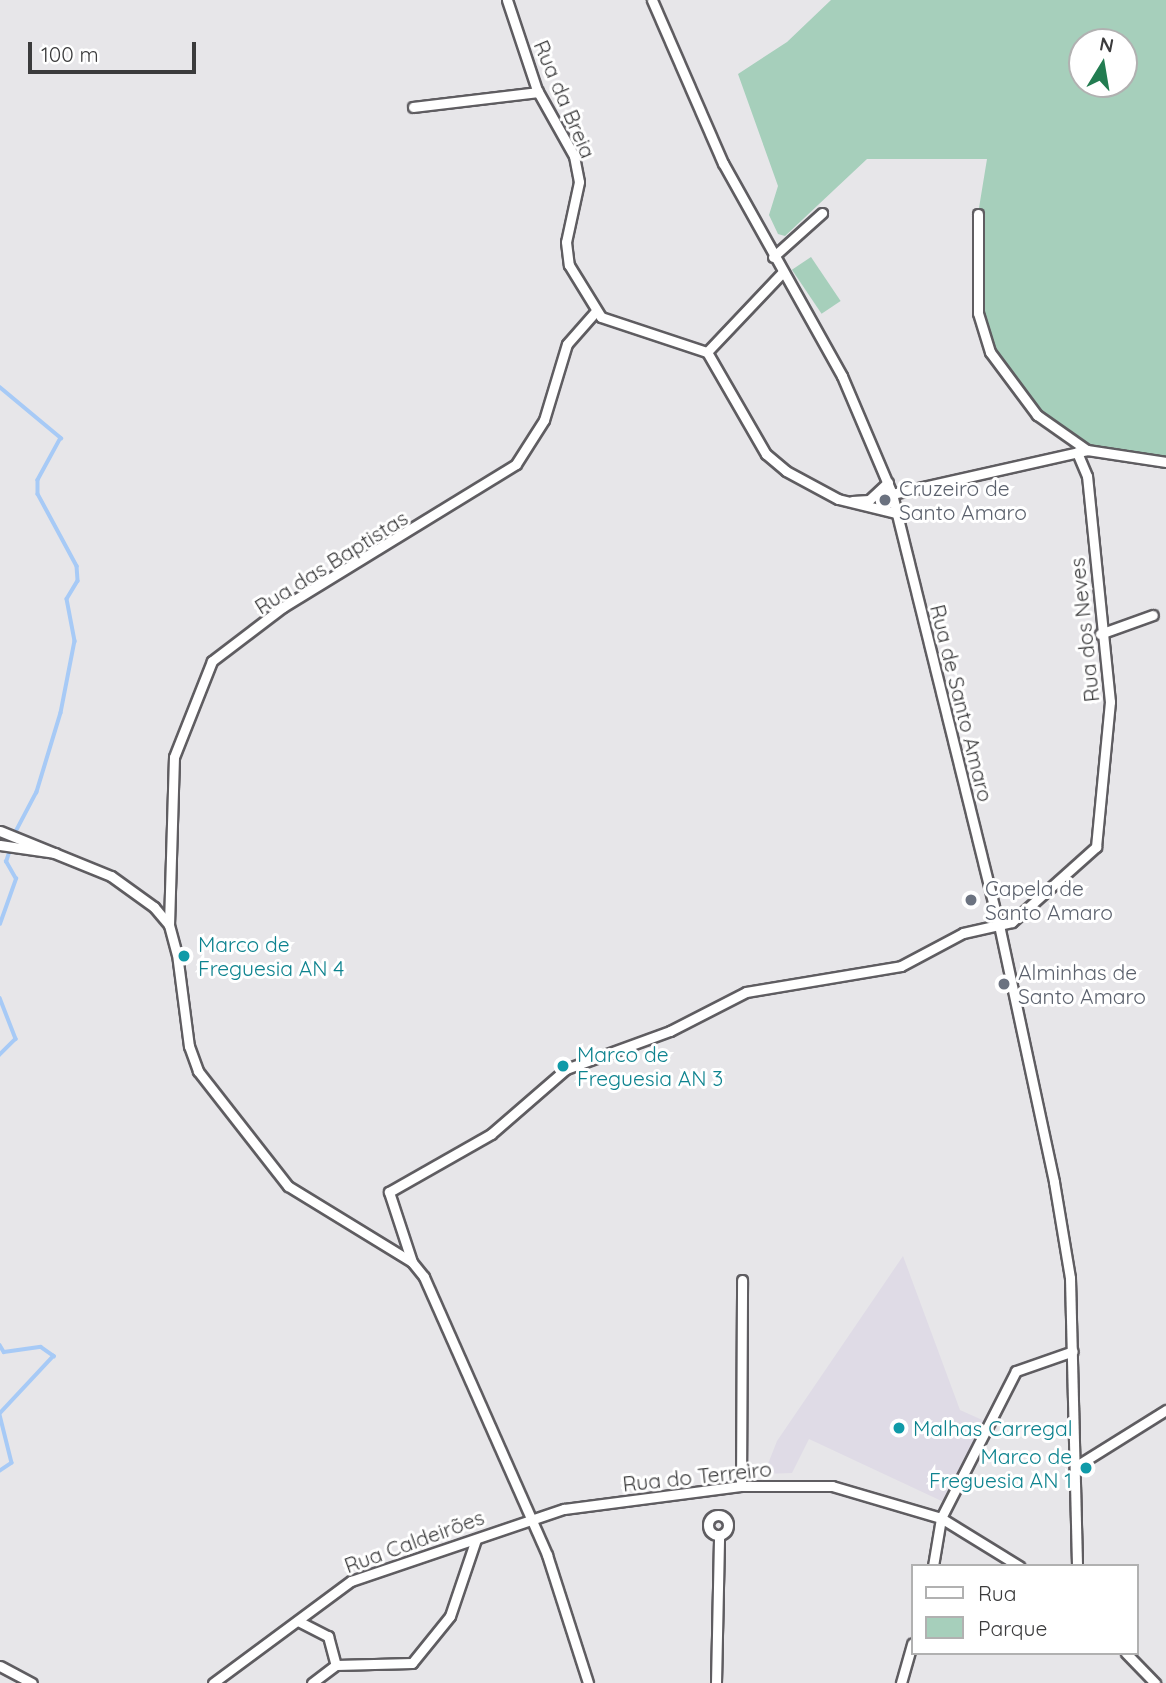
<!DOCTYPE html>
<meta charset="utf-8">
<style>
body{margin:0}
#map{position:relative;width:1166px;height:1683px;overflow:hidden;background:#e7e6e9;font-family:Quicksand,sans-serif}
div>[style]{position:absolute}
.built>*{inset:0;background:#dfdbe6}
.green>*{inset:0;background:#a6cfbb;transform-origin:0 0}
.stream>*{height:3.5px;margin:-1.75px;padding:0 1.75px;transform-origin:1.75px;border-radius:1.75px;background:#a7caf6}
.roads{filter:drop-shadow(2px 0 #5f5d61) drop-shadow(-2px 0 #5f5d61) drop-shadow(0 2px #5f5d61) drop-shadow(0 -2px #5f5d61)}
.minor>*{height:9px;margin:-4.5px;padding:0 4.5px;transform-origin:4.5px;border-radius:4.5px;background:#fff}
.minor>.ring{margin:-4.5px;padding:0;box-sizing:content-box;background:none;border:9px solid #fff;border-radius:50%}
.dots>*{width:19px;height:19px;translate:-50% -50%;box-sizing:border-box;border:4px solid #fff;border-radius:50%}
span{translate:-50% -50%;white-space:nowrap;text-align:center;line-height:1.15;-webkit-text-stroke:6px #fff;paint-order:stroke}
.street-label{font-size:21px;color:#3b3b3c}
.worship-label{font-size:21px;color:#5b616d}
.left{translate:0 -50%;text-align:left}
.culture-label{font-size:21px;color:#0d838f}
.right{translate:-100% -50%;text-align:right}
.legend{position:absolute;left:911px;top:1564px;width:228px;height:91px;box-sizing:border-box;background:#fff;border:2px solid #b1b1b1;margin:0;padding:9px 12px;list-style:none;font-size:21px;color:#3b3b3c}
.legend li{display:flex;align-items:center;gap:14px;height:35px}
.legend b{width:35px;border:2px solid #b1b1b1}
.north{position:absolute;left:1068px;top:28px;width:70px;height:70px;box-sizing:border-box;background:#fff;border:2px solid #b1b1b1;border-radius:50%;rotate:11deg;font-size:19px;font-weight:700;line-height:28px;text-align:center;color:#3b3b3c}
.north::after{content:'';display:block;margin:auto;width:24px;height:32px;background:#227c51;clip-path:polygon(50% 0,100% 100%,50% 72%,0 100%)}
.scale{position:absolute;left:28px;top:42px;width:168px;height:32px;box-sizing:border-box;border:4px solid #3b3b3c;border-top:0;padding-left:9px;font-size:21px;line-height:24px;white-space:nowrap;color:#3b3b3c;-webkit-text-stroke:5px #fff;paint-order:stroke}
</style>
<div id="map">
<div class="built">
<div style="clip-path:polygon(903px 1256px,960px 1410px,989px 1423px,948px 1504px,809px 1439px,792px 1473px,764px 1474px,777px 1441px)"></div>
</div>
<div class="green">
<div style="clip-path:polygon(evenodd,831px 0,1166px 0,1166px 462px,1087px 450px,1037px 415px,990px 352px,978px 313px,978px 214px,987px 159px,867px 159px,785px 236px,778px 234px,769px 215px,778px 186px,738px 74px,787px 42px,831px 0,1082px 42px,1124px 42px,1124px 84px,1082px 84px,1082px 42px)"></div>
<div style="left:811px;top:257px;width:53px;height:23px;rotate:56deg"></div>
</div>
<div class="stream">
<div style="left:0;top:387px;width:80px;rotate:39.9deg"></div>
<div style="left:61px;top:438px;width:48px;rotate:118.7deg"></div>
<div style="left:38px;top:480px;width:14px;rotate:90deg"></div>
<div style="left:38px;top:494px;width:82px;rotate:61.6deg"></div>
<div style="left:77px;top:566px;width:15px;rotate:86deg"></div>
<div style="left:78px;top:581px;width:21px;rotate:121deg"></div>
<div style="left:67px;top:599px;width:43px;rotate:79.2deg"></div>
<div style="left:75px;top:641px;width:73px;rotate:101deg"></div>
<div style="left:61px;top:713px;width:83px;rotate:106.9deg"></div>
<div style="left:37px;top:792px;width:45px;rotate:117.7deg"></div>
<div style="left:0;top:924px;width:48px;rotate:-70.4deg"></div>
<div style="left:16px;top:879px;width:20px;rotate:-120deg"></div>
<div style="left:6px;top:862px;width:9px;rotate:-72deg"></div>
<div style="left:0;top:998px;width:44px;rotate:68.7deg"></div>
<div style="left:16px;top:1039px;width:23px;rotate:135deg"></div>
<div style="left:0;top:1345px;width:8px;rotate:60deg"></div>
<div style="left:4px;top:1352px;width:37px;rotate:-8deg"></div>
<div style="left:41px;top:1347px;width:16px;rotate:35deg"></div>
<div style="left:54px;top:1356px;width:79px;rotate:133deg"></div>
<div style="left:0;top:1415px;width:49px;rotate:76deg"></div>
<div style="left:12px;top:1463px;width:14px;rotate:146deg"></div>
</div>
<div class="roads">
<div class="minor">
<div style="left:507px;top:0;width:95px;rotate:71.6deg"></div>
<div style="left:537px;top:90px;width:76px;rotate:60.7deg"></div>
<div style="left:574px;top:156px;width:26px;rotate:79deg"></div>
<div style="left:579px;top:182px;width:61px;rotate:102.2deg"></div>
<div style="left:566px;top:242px;width:23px;rotate:83deg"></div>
<div style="left:569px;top:265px;width:61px;rotate:58.4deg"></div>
<div style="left:601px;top:317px;width:112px;rotate:18.3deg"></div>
<div style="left:707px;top:352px;width:109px;rotate:-46.5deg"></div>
<div style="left:652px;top:0;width:178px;rotate:66.5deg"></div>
<div style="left:723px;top:163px;width:244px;rotate:60.8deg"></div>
<div style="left:842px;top:376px;width:128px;rotate:67deg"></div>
<div style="left:892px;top:494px;width:444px;rotate:76.1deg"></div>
<div style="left:999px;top:925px;width:263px;rotate:77.9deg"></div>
<div style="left:1054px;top:1182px;width:97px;rotate:80.5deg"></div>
<div style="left:1070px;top:1278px;width:288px;rotate:88.6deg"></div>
<div style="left:413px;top:107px;width:126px;rotate:-6.8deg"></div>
<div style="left:978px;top:214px;width:99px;rotate:90deg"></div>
<div style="left:978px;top:313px;width:41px;rotate:72.9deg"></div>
<div style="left:990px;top:352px;width:79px;rotate:53.3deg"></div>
<div style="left:1037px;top:415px;width:61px;rotate:35deg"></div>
<div style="left:773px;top:257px;width:66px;rotate:-41.9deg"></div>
<div style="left:707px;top:352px;width:118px;rotate:60deg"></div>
<div style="left:766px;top:454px;width:26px;rotate:40deg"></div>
<div style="left:786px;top:471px;width:59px;rotate:28.3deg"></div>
<div style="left:838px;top:499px;width:60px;rotate:13.6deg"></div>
<div style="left:892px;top:494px;width:200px;rotate:-12.7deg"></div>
<div style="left:1087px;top:450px;width:80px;rotate:8.6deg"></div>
<div style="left:852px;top:501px;width:17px;rotate:-3deg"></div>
<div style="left:869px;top:500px;width:26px;rotate:-43deg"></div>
<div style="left:1100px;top:634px;width:56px;rotate:-19.7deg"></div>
<div style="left:0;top:831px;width:120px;rotate:22.1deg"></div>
<div style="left:111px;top:876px;width:53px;rotate:35.8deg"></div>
<div style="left:154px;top:907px;width:23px;rotate:50deg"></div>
<div style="left:169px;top:925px;width:30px;rotate:75deg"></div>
<div style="left:177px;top:954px;width:93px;rotate:82.6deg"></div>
<div style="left:189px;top:1046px;width:27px;rotate:70deg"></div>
<div style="left:198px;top:1071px;width:146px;rotate:52deg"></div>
<div style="left:288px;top:1186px;width:145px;rotate:31.5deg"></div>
<div style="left:412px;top:1262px;width:19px;rotate:51deg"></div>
<div style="left:424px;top:1277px;width:304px;rotate:66.1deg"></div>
<div style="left:547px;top:1555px;width:134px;rotate:72.2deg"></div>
<div style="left:0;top:845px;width:56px;rotate:8.3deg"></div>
<div style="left:169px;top:925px;width:168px;rotate:-88.3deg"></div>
<div style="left:174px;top:757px;width:103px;rotate:-68.4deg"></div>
<div style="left:212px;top:661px;width:89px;rotate:-37.3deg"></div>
<div style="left:283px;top:607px;width:273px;rotate:-31.5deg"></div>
<div style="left:516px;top:464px;width:52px;rotate:-57.5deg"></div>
<div style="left:544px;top:420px;width:79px;rotate:-73.2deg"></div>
<div style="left:567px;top:344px;width:44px;rotate:-48.7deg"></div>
<div style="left:412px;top:1262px;width:74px;rotate:-108.2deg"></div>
<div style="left:389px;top:1192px;width:117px;rotate:-29.6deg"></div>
<div style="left:491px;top:1134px;width:99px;rotate:-40.9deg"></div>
<div style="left:566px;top:1069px;width:111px;rotate:-20.1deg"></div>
<div style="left:670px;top:1031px;width:85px;rotate:-27.2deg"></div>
<div style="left:746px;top:992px;width:157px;rotate:-9.5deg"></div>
<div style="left:901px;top:966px;width:70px;rotate:-28deg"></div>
<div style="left:963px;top:933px;width:50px;rotate:-12.7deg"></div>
<div style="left:1012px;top:922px;width:113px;rotate:-41.8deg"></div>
<div style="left:1096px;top:847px;width:146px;rotate:-84.5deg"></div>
<div style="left:1110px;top:702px;width:227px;rotate:-95.8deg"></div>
<div style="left:1087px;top:476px;width:26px;rotate:-113deg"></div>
<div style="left:1078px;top:1465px;width:104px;rotate:-32deg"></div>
<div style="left:741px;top:1486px;width:206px;rotate:-89.7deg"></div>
<div class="ring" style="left:708px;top:1515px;width:11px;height:11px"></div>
<div style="left:933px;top:1566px;width:49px;rotate:-80.5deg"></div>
<div style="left:941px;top:1518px;width:165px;rotate:-63deg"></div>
<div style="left:1016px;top:1371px;width:60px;rotate:-19.3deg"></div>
<div style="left:298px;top:1621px;width:34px;rotate:27deg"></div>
<div style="left:328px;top:1636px;width:30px;rotate:75deg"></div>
<div style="left:336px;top:1665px;width:76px;rotate:-1.5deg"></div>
<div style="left:412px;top:1663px;width:60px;rotate:-51deg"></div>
<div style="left:450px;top:1616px;width:81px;rotate:-71.3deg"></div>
<div style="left:1126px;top:1653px;width:42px;rotate:46deg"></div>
<div style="left:0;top:1666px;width:36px;rotate:28deg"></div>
<div style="left:213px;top:1683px;width:172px;rotate:-36.5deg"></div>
<div style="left:351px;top:1581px;width:225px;rotate:-18.7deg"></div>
<div style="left:564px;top:1509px;width:178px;rotate:-7.4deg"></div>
<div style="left:741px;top:1486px;width:91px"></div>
<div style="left:832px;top:1486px;width:114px;rotate:16.4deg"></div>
<div style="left:941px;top:1518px;width:92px;rotate:31.6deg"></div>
<div style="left:312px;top:1683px;width:30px;rotate:-37deg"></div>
<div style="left:716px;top:1683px;width:148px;rotate:-88.8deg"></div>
<div style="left:901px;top:1683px;width:41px;rotate:-74.2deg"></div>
</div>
</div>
<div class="dots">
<div style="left:885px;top:500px;background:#6b7280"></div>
<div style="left:971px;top:900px;background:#6b7280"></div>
<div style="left:184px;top:956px;background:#0f9aa8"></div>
<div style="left:1004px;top:984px;background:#6b7280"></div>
<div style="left:563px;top:1066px;background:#0f9aa8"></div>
<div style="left:899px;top:1428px;background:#0f9aa8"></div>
<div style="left:1086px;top:1468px;background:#0f9aa8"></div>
</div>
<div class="street-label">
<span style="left:565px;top:99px;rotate:67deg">Rua da Breia</span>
<span style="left:331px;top:562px;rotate:-32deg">Rua das Baptistas</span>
<span style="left:1084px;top:630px;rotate:-96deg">Rua dos Neves</span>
<span style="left:962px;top:703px;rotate:76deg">Rua de Santo Amaro</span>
<span style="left:697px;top:1476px;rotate:-6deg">Rua do Terreiro</span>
<span style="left:414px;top:1541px;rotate:-20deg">Rua Caldeirões</span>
</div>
<div class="worship-label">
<span class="left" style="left:899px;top:500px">Cruzeiro de<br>Santo Amaro</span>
<span class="left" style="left:985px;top:900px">Capela de<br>Santo Amaro</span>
<span class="left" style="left:1018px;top:984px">Alminhas de<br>Santo Amaro</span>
</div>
<div class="culture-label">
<span class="left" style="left:198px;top:956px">Marco de<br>Freguesia AN 4</span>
<span class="left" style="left:577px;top:1066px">Marco de<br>Freguesia AN 3</span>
<span class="left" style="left:913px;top:1428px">Malhas Carregal</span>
<span class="right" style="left:1072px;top:1468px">Marco de<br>Freguesia AN 1</span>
</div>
<ul class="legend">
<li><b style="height:9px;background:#fff"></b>Rua</li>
<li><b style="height:19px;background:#a6cfbb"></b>Parque</li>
</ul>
<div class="north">N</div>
<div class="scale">100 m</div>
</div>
